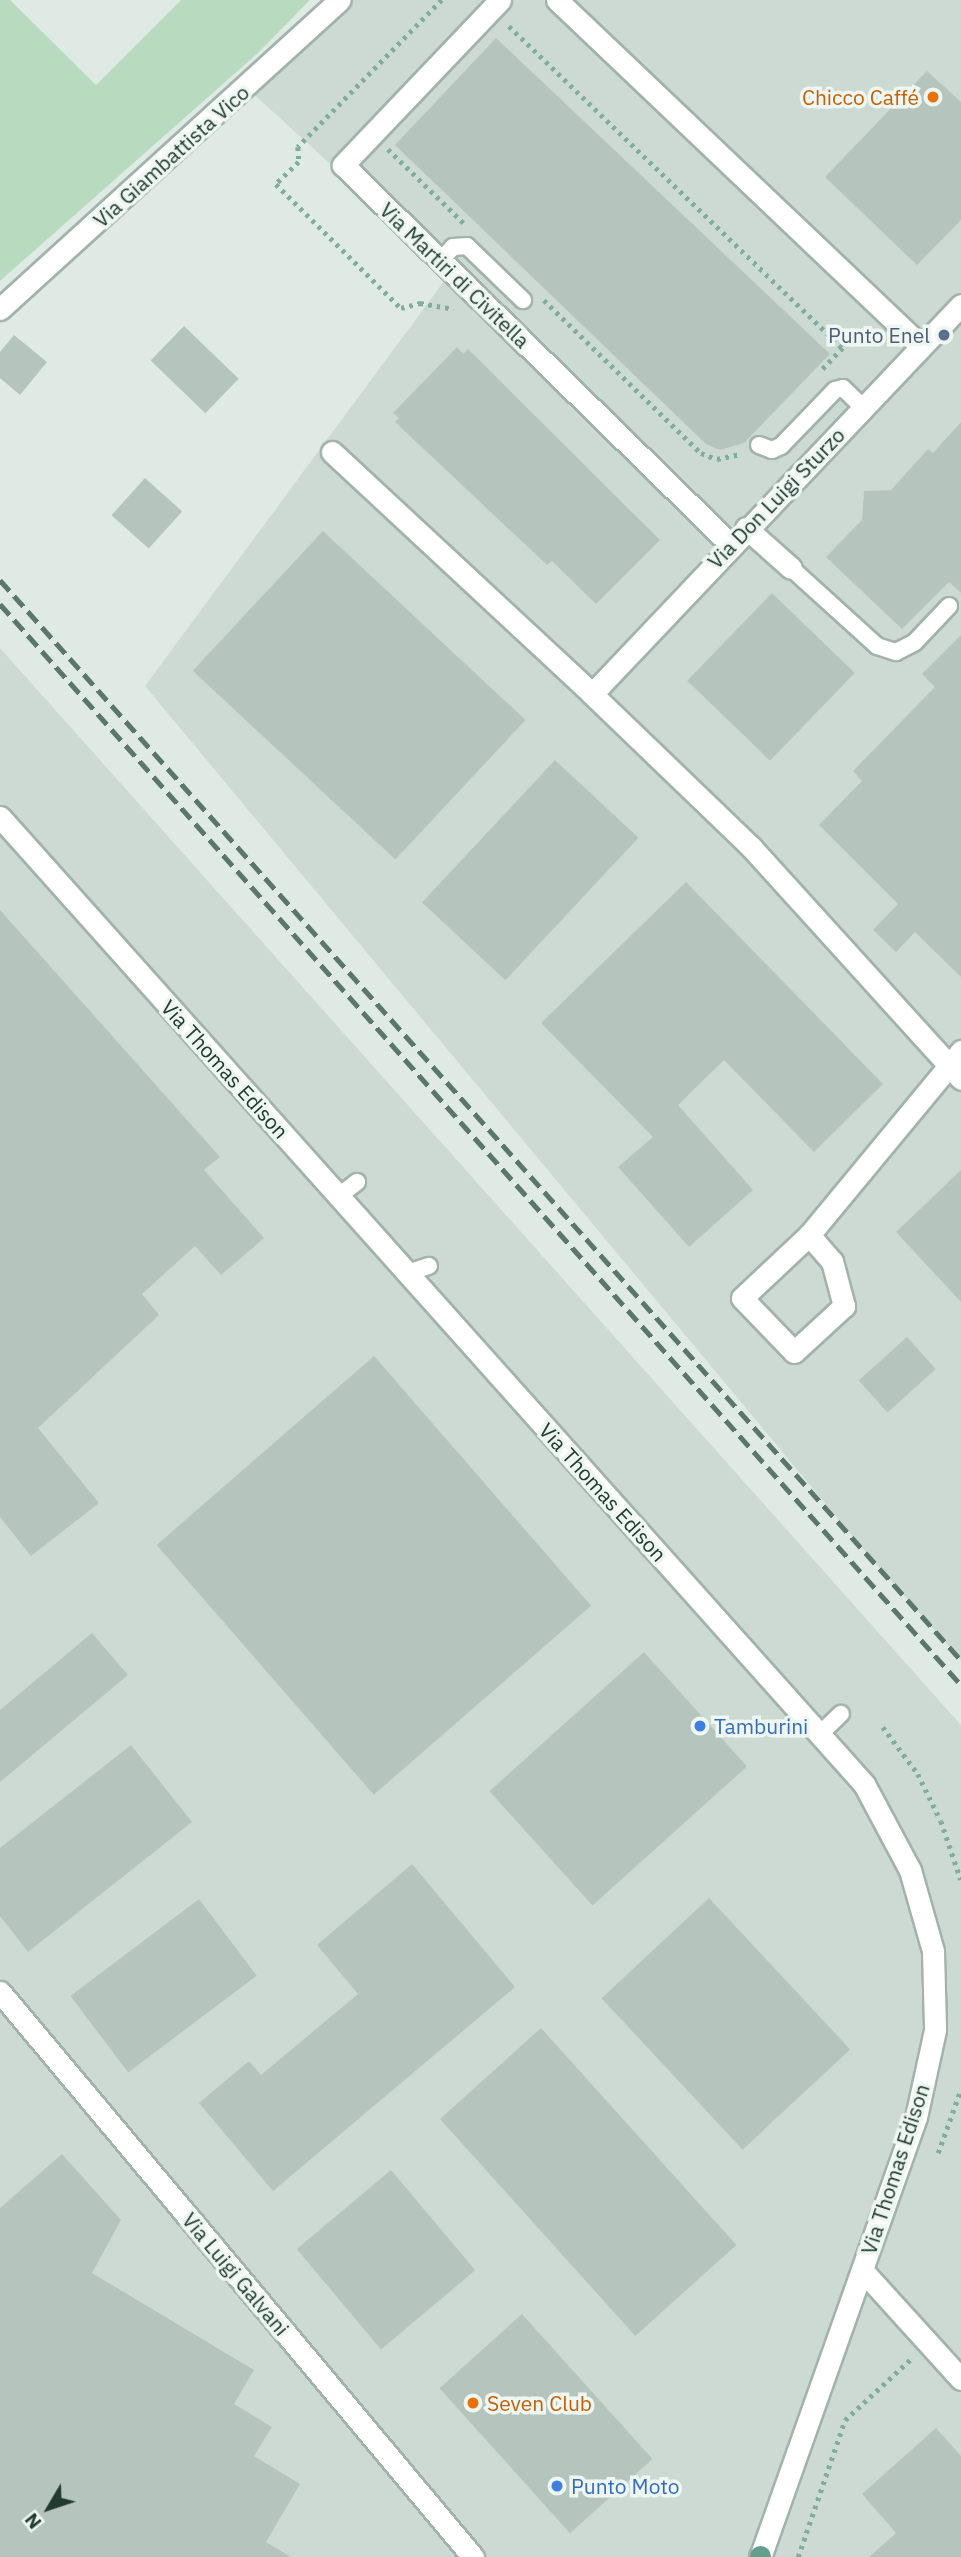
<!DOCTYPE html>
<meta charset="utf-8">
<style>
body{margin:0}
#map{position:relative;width:961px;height:2557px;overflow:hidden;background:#dfeae5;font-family:"IBM Plex Sans",sans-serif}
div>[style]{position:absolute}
.built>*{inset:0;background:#cddad4}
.green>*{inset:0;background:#b8dbc0}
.building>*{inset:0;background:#b5c5bd;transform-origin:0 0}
.path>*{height:4.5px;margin-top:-2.25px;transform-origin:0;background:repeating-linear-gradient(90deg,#80ad9d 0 3.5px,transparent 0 8.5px)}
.roads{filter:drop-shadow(2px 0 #a2b2ac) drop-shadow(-2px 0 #a2b2ac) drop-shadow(0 2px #a2b2ac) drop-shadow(0 -2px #a2b2ac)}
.lane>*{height:16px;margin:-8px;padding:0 8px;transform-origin:8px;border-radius:8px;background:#fff}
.street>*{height:21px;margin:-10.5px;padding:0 10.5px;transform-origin:10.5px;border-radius:10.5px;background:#fff}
.secondary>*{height:21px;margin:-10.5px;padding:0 10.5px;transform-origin:10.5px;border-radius:10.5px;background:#fff}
.primary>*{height:21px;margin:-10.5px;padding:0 10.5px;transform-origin:10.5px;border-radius:10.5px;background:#649f8d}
.rail>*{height:5px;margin-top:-2.5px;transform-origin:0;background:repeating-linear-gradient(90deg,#5b766d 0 14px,transparent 0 21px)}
.dots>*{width:19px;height:19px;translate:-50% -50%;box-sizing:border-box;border:4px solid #eff7f3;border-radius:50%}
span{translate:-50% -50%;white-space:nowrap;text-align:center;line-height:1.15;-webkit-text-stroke:7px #eff7f3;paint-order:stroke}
.food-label{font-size:21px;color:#c56008}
.right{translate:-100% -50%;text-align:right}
.left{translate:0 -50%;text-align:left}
.street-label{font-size:21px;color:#213a32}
.service-label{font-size:21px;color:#4e5e75}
.shop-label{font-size:21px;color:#366cbe}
.north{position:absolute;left:14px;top:2473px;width:70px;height:70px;-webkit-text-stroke:5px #eff7f3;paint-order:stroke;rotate:231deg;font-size:19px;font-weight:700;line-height:28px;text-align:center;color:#213a32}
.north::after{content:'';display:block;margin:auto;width:24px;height:32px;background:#213a32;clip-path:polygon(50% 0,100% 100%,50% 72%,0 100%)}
</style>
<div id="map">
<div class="built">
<div style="clip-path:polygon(340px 0,961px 0,961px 1660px,869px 1556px,145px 686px,450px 273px,247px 88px)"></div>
<div style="clip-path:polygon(0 648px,961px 1725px,961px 2557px,0 2557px)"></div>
</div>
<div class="green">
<div style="clip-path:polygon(0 0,10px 0,96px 85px,181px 0,310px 0,259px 52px,0 281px)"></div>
</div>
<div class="building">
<div style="clip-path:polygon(496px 38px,830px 354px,744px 443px,720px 450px,706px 444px,395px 145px)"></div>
<div style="clip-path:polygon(927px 71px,961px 102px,961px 220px,917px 265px,825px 177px)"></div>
<div style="left:184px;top:326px;width:76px;height:48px;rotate:44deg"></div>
<div style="clip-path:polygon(14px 335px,47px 362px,20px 395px,0 378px,0 352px)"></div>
<div style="clip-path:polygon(457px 347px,463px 354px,468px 349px,660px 540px,596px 604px,552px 561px,547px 565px,395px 422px,399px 418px,393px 413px)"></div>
<div style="clip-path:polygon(961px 422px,961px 593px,949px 582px,902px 629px,826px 557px,862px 520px,864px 491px,891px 490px,928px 449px,933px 453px)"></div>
<div style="left:145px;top:478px;width:50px;height:50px;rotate:42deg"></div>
<div style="left:323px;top:531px;width:277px;height:191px;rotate:43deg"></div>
<div style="left:772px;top:593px;width:115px;height:122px;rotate:44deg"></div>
<div style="clip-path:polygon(961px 635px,961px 977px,915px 932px,896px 952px,873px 930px,898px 904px,819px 825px,862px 781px,853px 771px,935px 687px,922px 674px)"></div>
<div style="left:555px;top:760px;width:114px;height:195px;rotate:43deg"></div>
<div style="clip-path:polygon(686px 882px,883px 1084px,814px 1152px,724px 1060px,678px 1105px,753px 1190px,689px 1247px,618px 1167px,653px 1137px,541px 1023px)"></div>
<div style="clip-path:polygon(0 910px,220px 1157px,204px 1170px,264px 1238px,221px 1275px,195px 1246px,142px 1294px,159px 1315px,38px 1428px,99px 1503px,31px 1556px,0 1517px)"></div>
<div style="clip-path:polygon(961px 1170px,961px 1302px,896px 1232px)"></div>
<div style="left:907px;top:1337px;width:43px;height:65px;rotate:48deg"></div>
<div style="left:374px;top:1356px;width:331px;height:288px;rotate:49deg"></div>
<div style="clip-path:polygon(92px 1633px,128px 1675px,0 1782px,0 1710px)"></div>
<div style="left:644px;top:1652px;width:154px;height:208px;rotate:48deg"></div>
<div style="clip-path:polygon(131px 1745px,192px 1822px,28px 1952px,0 1916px,0 1848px)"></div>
<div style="clip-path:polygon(412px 1864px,515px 1987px,273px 2191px,199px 2103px,249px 2061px,261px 2075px,358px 1994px,317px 1945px)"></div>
<div style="left:709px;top:1898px;width:207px;height:147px;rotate:47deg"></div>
<div style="left:199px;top:1899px;width:96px;height:161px;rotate:53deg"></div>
<div style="left:541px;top:2028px;width:292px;height:136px;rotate:48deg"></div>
<div style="clip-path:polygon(62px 2154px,121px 2220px,92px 2273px,254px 2370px,234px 2404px,272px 2427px,254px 2456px,300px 2484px,266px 2542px,291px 2557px,0 2557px,0 2208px)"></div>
<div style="left:391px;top:2170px;width:131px;height:123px;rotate:50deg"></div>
<div style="left:522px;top:2314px;width:195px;height:111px;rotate:48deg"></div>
<div style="clip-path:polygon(936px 2428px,961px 2456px,961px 2557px,869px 2557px,896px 2533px,862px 2494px)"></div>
</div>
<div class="path">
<div style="left:442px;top:0;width:206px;rotate:134.4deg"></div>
<div style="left:298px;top:147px;width:15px;rotate:86deg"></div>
<div style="left:299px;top:162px;width:32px;rotate:136deg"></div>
<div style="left:276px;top:184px;width:176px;rotate:44.8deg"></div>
<div style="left:401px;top:308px;width:20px;rotate:-15deg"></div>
<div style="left:420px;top:303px;width:34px;rotate:10deg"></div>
<div style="left:509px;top:26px;width:464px;rotate:44deg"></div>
<div style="left:843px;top:348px;width:30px;rotate:134deg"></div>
<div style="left:388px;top:149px;width:110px;rotate:44.3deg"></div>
<div style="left:544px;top:300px;width:219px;rotate:44.3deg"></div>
<div style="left:701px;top:453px;width:17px;rotate:21deg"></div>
<div style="left:717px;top:459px;width:24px;rotate:-12deg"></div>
<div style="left:883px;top:1727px;width:59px;rotate:53.3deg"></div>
<div style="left:918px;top:1774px;width:52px;rotate:63.9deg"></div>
<div style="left:941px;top:1821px;width:62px;rotate:71.3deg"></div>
<div style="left:938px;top:2153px;width:68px;rotate:-70.2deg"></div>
<div style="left:798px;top:2557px;width:145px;rotate:-71.1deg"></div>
<div style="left:845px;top:2420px;width:91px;rotate:-42.8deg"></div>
</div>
<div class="roads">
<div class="lane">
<div style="left:440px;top:261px;width:19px;rotate:-47deg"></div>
<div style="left:453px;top:247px;width:14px;rotate:-4deg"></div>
<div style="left:467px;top:246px;width:78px;rotate:44deg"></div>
<div style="left:759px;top:445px;width:14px;rotate:21deg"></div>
<div style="left:772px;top:450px;width:10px;rotate:-24deg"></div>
<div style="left:781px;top:446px;width:78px;rotate:-46deg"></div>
<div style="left:835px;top:390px;width:8px;rotate:-14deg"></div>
<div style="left:843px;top:388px;width:28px;rotate:44deg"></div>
<div style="left:791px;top:568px;width:116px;rotate:42.2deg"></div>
<div style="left:877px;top:646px;width:20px;rotate:18deg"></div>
<div style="left:896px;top:652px;width:20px;rotate:-27deg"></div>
<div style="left:914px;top:643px;width:51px;rotate:-46.6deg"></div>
<div style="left:339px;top:1196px;width:23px;rotate:-38deg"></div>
<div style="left:407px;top:1273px;width:23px;rotate:-18deg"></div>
<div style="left:820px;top:1734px;width:29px;rotate:-44deg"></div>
</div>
<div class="street">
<div style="left:500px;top:0;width:228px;rotate:133.6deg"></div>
<div style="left:343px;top:165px;width:542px;rotate:44.4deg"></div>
<div style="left:557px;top:0;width:502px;rotate:43.55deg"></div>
<div style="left:961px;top:305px;width:536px;rotate:133.49deg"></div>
<div style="left:592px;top:694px;width:221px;rotate:43.9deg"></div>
<div style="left:751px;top:847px;width:313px;rotate:47.8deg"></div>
<div style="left:332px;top:452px;width:355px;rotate:42.9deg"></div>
<div style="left:746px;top:528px;width:60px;rotate:41.6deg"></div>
<div style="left:0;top:817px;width:1297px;rotate:48.22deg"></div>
<div style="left:864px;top:1784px;width:98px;rotate:61.9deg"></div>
<div style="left:910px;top:1870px;width:84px;rotate:74.1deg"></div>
<div style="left:933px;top:1951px;width:79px;rotate:88.5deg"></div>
<div style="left:935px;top:2030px;width:89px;rotate:102.3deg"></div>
<div style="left:916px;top:2117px;width:467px;rotate:109.5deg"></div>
<div style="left:809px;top:1235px;width:35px;rotate:49deg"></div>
<div style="left:832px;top:1261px;width:47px;rotate:75.1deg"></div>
<div style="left:844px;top:1306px;width:68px;rotate:137.4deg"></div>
<div style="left:794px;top:1352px;width:75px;rotate:-133.9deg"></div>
<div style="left:742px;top:1298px;width:92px;rotate:-43.2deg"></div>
<div style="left:809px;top:1235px;width:239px;rotate:-50.4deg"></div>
<div style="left:862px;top:2270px;width:147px;rotate:47.8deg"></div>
</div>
<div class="secondary">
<div style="left:0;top:309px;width:459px;rotate:-42.3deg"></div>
<div style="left:0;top:1992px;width:737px;rotate:50.07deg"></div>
</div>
<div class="primary">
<div style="left:760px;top:2556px;width:1px;rotate:90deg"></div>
</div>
</div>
<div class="rail">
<div style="left:0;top:580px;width:1446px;rotate:48.34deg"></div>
<div style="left:0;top:604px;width:1446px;rotate:48.36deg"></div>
</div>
<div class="dots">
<div style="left:933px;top:97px;background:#e8710a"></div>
<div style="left:944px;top:335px;background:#5c6f8a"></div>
<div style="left:700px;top:1726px;background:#3f7fe0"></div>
<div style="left:473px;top:2403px;background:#e8710a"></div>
<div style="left:557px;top:2486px;background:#3f7fe0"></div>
</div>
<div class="food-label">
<span class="right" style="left:919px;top:97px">Chicco Caffé</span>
<span class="left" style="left:487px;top:2403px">Seven Club</span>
</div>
<div class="street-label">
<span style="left:171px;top:156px;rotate:-42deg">Via Giambattista Vico</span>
<span style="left:455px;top:275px;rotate:44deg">Via Martiri di Civitella</span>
<span style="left:776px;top:498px;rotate:-46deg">Via Don Luigi Sturzo</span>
<span style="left:225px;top:1069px;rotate:48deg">Via Thomas Edison</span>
<span style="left:603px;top:1492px;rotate:48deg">Via Thomas Edison</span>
<span style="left:895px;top:2169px;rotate:-72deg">Via Thomas Edison</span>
<span style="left:236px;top:2274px;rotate:50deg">Via Luigi Galvani</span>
</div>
<div class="service-label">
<span class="right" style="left:930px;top:335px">Punto Enel</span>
</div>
<div class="shop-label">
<span class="left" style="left:714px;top:1726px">Tamburini</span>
<span class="left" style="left:571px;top:2486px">Punto Moto</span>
</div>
<div class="north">N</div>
</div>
